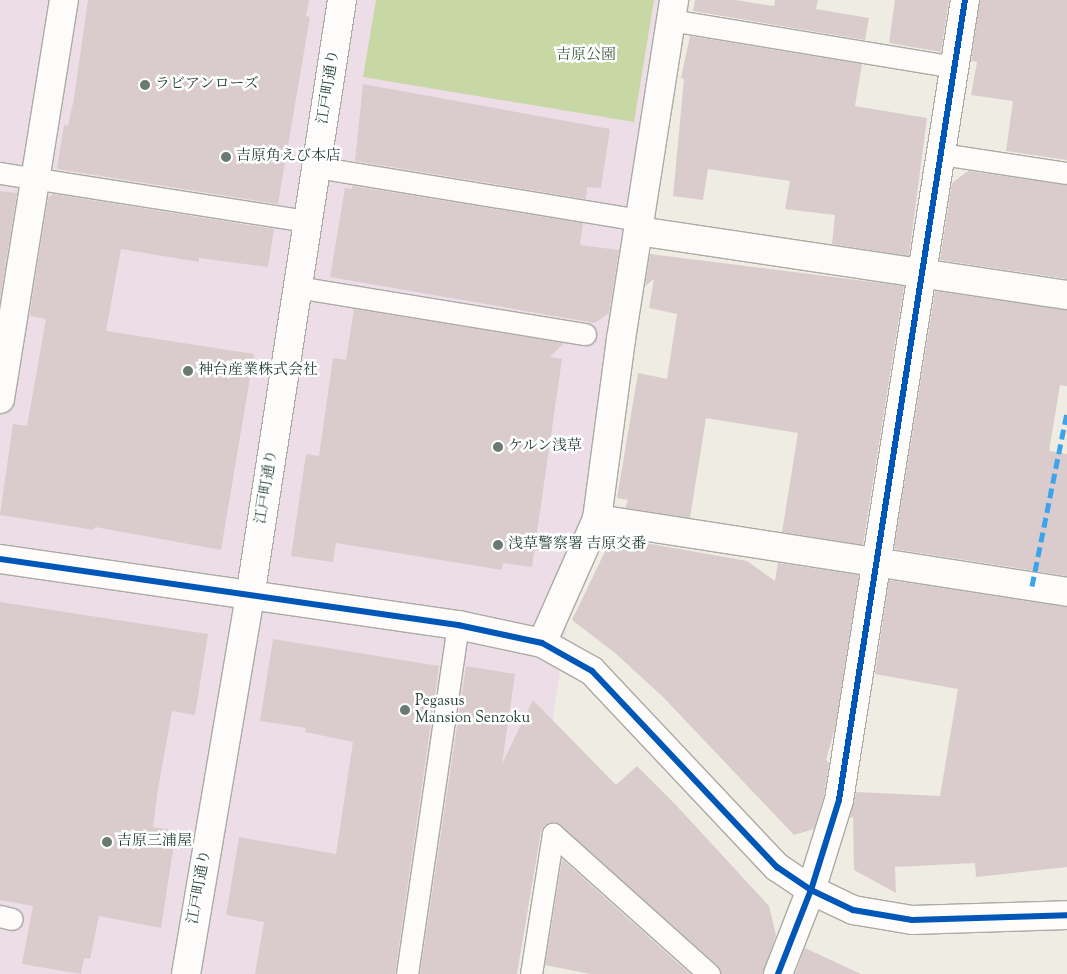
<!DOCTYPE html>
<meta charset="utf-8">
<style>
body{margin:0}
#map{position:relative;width:1067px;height:974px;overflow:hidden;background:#efece3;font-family:"Sorts Mill Goudy","Noto Serif JP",serif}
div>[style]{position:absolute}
.built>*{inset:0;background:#eddde7}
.green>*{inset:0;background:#c8d8a4}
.building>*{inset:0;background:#dacccd}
.roads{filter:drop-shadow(1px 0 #a9aba4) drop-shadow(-1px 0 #a9aba4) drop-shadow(0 1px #a9aba4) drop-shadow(0 -1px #a9aba4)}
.service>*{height:21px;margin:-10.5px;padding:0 10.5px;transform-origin:10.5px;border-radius:10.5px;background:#fdfcfb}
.minor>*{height:28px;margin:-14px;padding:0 14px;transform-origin:14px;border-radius:14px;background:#fdfcfb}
.tertiary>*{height:28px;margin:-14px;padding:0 14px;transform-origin:14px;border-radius:14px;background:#fdfcfb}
.quiet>*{height:5px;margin-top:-2.5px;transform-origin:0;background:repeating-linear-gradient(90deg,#3da4eb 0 10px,transparent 0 15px)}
.cycleway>*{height:6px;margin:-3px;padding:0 3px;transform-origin:3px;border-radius:3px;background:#0057b8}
.dots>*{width:14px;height:14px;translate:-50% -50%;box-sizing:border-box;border:2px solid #fff;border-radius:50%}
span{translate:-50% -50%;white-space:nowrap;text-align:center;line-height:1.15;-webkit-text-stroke:5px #fff;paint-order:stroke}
.park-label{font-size:15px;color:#426043}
.poi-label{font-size:15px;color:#1f3d34}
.left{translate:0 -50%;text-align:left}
.street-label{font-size:15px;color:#1f3d34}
</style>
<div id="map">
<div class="built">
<div style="clip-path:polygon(0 0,662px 0,514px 974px,0 974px)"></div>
</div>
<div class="green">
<div style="clip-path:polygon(376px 0,654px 0,634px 122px,363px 77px)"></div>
</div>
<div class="building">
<div style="clip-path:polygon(88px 0,309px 0,306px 16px,310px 17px,278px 204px,57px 169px,64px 125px,68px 126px,74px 98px)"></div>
<div style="clip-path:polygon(695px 0,735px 0,774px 6px,775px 0,818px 0,816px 9px,869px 18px,865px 40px,693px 11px)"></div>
<div style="clip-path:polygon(895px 0,949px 0,941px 52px,889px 43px)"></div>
<div style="clip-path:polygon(980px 0,1067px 0,1067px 160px,1006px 151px,1013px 101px,971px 95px,977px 62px,971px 61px)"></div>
<div style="clip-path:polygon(690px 36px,862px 64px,855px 106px,927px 118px,909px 256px,832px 244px,835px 215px,785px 209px,790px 181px,708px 169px,703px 200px,673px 196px,684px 79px,681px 78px)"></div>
<div style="clip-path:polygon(363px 84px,610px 129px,601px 188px,587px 187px,586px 199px,355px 161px)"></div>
<div style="clip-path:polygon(968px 171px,1067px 185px,1067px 279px,940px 260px,952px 183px)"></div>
<div style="clip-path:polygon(352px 186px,583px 223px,580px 245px,619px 250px,609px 313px,595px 323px,330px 277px,345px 188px,352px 189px)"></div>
<div style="clip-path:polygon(0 191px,17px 193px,0 300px)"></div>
<div style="clip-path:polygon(53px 194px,274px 229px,268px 267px,199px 258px,199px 262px,121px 249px,106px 331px,254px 354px,221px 550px,95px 527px,94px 530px,0 515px,13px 424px,27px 426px,46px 319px,30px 316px,31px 306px,48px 198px)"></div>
<div style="clip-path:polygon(650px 254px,904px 286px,863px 545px,782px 532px,798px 433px,706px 418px,690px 518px,625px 508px,628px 500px,617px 498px,638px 373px,667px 379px,677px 314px,649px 308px,654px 279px,645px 286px)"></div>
<div style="clip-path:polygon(935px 291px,1067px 310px,1067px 386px,1060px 385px,1049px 451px,1067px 454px,1067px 576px,894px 549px)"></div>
<div style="clip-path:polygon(354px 309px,564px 343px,550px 357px,562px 359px,532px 567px,503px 563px,502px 570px,336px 543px,333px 562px,291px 556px,306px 454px,319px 456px,333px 358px,346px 360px)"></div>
<div style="clip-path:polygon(612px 537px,747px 561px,775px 581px,778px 563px,859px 575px,835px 728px,826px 760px,829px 763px,824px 796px,814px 829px,794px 835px,663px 697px,615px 653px,572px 620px)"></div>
<div style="clip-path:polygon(889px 580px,1067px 607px,1067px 867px,976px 877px,975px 863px,895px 867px,896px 893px,854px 870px,853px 817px,850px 818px,856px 792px,940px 796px,958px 689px,875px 674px)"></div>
<div style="clip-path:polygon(0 602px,208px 634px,195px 715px,172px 711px,158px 789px,153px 827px,176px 831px,161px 928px,99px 916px,90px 959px,84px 958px,81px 974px,22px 964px,33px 906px,0 900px)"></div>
<div style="clip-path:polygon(273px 639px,439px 666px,395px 974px,255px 974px,264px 922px,226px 915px,239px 837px,336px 854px,353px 742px,305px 732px,306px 728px,260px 721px)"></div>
<div style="clip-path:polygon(466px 666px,515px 674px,502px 764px,533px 700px,616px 785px,637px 766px,675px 804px,769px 906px,776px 935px,763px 974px,721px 974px,717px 965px,555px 822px,544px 826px,541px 832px,517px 974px,420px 974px)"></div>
<div style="clip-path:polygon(562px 859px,690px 974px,590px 974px,545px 965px)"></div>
<div style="clip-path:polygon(805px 948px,861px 974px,795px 974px)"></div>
</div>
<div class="roads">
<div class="service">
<div style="left:671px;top:20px;width:287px;rotate:9.4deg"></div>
<div style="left:941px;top:154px;width:127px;rotate:8.6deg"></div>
<div style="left:316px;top:167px;width:327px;rotate:9.3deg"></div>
<div style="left:0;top:173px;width:311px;rotate:8.9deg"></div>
<div style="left:297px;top:287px;width:292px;rotate:9.3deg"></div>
<div style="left:0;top:916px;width:12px;rotate:14deg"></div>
<div style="left:407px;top:974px;width:353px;rotate:-81.7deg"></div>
<div style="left:531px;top:974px;width:142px;rotate:-81.1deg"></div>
<div style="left:553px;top:834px;width:210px;rotate:41.9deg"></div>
</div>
<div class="minor">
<div style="left:638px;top:231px;width:434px;rotate:8.5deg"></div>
<div style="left:0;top:399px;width:404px;rotate:-80.9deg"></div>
<div style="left:597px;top:519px;width:476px;rotate:8.8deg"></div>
<div style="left:542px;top:643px;width:136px;rotate:-66.1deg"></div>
<div style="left:597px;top:519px;width:182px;rotate:-82.4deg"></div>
<div style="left:621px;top:339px;width:343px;rotate:-81.1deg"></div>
<div style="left:778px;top:974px;width:90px;rotate:-68.6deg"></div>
<div style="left:811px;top:890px;width:94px;rotate:-72.7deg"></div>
<div style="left:839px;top:800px;width:810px;rotate:-81.05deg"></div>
</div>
<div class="tertiary">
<div style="left:0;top:559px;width:463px;rotate:8.2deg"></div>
<div style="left:458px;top:625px;width:86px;rotate:12.1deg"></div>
<div style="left:542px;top:643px;width:57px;rotate:29.2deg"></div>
<div style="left:592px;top:671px;width:270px;rotate:46.7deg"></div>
<div style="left:777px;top:867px;width:41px;rotate:34.1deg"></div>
<div style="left:811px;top:890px;width:47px;rotate:25.5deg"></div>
<div style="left:853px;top:910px;width:60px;rotate:9.6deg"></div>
<div style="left:912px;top:920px;width:155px;rotate:-1.8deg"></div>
<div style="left:186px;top:974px;width:382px;rotate:-80.4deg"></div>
<div style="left:250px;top:597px;width:604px;rotate:-81.24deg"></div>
</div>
</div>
<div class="quiet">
<div style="left:1032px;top:586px;width:177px;rotate:-78.6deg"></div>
</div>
<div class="cycleway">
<div style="left:0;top:559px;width:463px;rotate:8.2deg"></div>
<div style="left:458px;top:625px;width:86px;rotate:12.1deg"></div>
<div style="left:542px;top:643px;width:57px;rotate:29.2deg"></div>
<div style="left:592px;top:671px;width:270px;rotate:46.7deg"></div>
<div style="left:777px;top:867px;width:41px;rotate:34.1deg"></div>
<div style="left:811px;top:890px;width:47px;rotate:25.5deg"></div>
<div style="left:853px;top:910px;width:60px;rotate:9.6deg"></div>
<div style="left:912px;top:920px;width:155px;rotate:-1.8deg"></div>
<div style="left:778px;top:974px;width:90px;rotate:-68.6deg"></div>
<div style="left:811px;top:890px;width:94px;rotate:-72.7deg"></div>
<div style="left:839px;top:800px;width:810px;rotate:-81.05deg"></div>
</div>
<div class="dots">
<div style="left:145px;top:85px;background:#687a71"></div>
<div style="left:226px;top:157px;background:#687a71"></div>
<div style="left:188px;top:371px;background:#687a71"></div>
<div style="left:498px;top:447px;background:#687a71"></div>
<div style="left:498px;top:545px;background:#687a71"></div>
<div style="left:405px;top:710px;background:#687a71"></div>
<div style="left:107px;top:842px;background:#687a71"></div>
</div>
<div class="park-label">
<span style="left:586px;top:56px">吉原公園</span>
</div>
<div class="poi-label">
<span class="left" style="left:155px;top:85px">ラビアンローズ</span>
<span class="left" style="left:236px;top:157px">吉原角えび本店</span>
<span class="left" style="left:198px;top:371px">神台産業株式会社</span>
<span class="left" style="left:508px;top:447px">ケルン浅草</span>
<span class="left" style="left:508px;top:545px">浅草警察署 吉原交番</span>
<span class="left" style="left:415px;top:710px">Pegasus<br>Mansion Senzoku</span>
<span class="left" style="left:117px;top:842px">吉原三浦屋</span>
</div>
<div class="street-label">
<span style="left:329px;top:87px;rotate:-81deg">江戸町通り</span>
<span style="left:267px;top:487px;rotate:-81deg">江戸町通り</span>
<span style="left:200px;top:887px;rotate:-80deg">江戸町通り</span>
</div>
</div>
